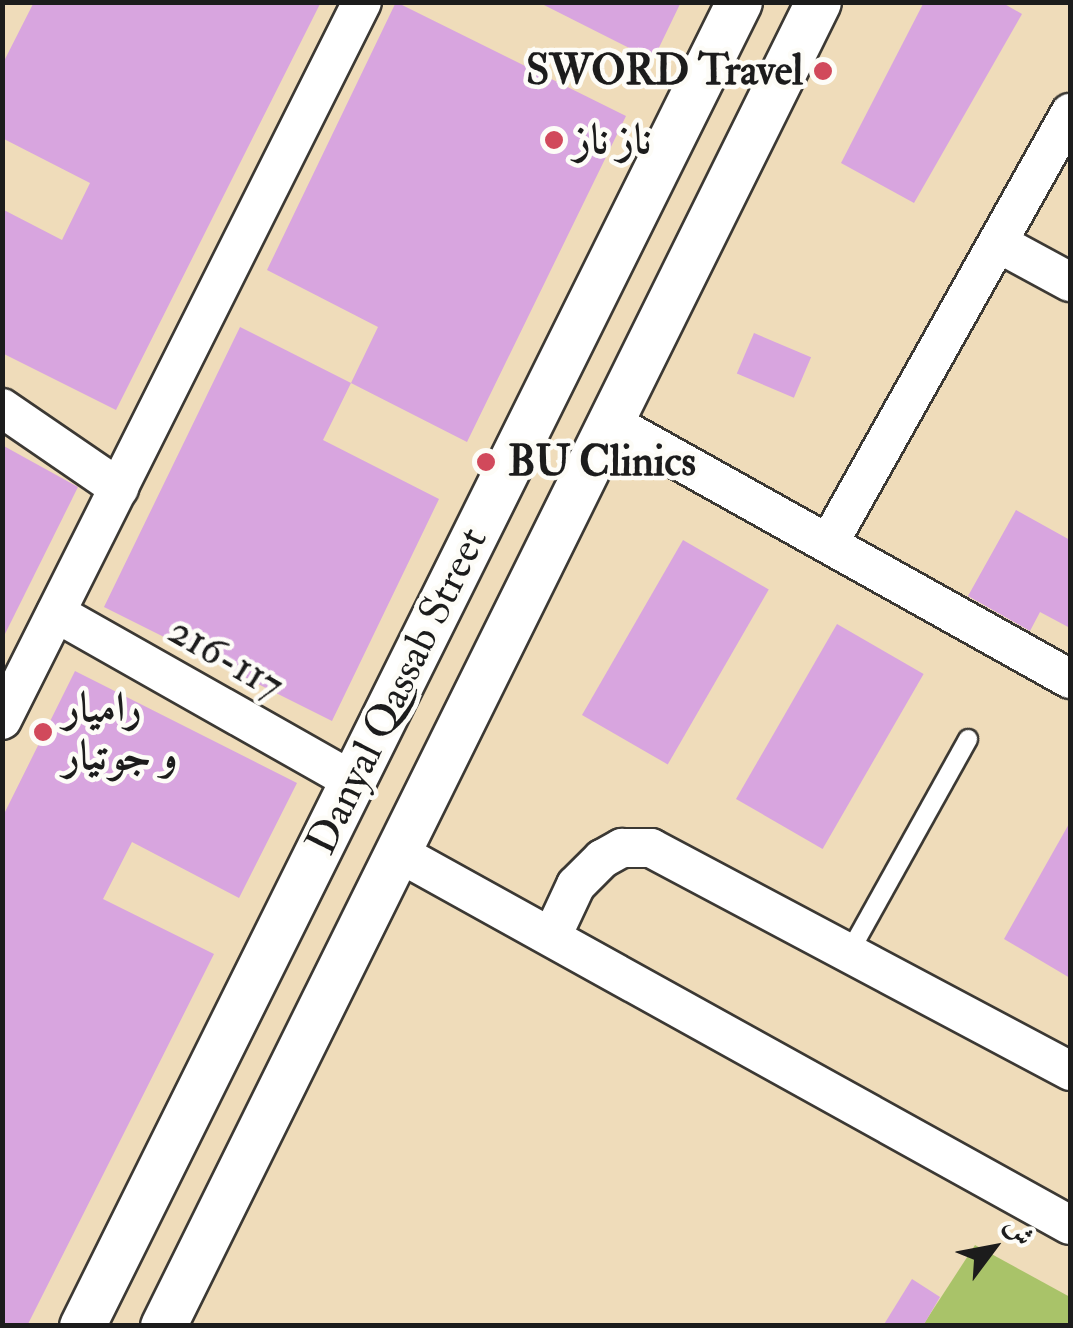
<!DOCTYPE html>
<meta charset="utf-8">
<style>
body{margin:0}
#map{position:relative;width:1073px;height:1328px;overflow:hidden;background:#efdcba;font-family:"IM FELL Double Pica",Amiri,serif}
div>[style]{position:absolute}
.green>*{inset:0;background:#a9c369}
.building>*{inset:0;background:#d8a5df;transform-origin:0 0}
.roads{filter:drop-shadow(2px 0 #3c3934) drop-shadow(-2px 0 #3c3934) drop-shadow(0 2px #3c3934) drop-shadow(0 -2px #3c3934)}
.service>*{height:18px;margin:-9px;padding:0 9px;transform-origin:9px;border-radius:9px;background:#fff}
.minor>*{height:38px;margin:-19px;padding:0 19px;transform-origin:19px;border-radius:19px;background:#fff}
.tertiary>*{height:45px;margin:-22.5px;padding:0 22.5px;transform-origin:22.5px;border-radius:22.5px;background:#fff}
.dots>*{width:28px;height:28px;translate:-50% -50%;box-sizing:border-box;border:5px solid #fdfcf7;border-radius:50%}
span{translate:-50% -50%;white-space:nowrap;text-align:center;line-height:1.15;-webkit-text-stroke:9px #fdfcf7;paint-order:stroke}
.poi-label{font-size:42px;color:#1c1c1c;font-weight:700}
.right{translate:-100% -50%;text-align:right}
.left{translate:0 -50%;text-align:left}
.street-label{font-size:42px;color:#1c1c1c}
.frame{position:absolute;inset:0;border:5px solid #1c1c1c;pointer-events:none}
.north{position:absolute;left:943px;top:1198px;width:100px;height:100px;-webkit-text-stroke:8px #fdfcf7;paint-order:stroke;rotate:58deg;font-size:28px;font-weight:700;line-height:40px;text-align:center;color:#1c1c1c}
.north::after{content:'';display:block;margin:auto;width:35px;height:45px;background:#1c1c1c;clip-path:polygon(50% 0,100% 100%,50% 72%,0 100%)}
</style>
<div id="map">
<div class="green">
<div style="clip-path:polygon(975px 1245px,1070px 1297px,1070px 1325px,923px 1325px)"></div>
</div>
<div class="building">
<div style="clip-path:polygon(34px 2px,321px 2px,116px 410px,2px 353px,2px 209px,62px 240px,90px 183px,2px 138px,2px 65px)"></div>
<div style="clip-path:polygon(396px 2px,626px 116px,467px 442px,351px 383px,378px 327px,267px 270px)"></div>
<div style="clip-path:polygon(538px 2px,681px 2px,653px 60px)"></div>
<div style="clip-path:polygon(924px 2px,1001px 2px,1022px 14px,914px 203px,841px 163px)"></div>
<div style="clip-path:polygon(240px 327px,351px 383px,323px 440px,439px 499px,332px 721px,104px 607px)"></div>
<div style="left:754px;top:333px;width:62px;height:44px;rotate:23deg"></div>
<div style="clip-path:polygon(2px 445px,78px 487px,2px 640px)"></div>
<div style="clip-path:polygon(1016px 510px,1070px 540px,1070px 628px,1040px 612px,1030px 631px,968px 596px)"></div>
<div style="left:683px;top:540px;width:99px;height:202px;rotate:30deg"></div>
<div style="left:837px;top:624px;width:100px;height:202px;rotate:30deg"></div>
<div style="clip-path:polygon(75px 671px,297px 783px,239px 898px,132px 842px,103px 899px,214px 954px,27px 1326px,2px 1326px,2px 818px)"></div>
<div style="clip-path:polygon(1070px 822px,1070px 978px,1004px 939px)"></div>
<div style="clip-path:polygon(912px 1279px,940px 1297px,923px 1326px,883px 1326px)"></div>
</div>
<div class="roads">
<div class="service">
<div style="left:849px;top:953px;width:245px;rotate:-60.9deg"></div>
</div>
<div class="minor">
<div style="left:1000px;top:244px;width:80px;rotate:28.5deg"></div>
<div style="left:2px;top:408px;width:142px;rotate:34.4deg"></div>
<div style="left:610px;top:422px;width:527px;rotate:29.19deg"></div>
<div style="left:830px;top:541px;width:491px;rotate:-60.7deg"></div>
<div style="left:56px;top:613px;width:341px;rotate:29.5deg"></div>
<div style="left:2px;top:720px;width:803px;rotate:-63.37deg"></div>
<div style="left:397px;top:852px;width:769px;rotate:29deg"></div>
<div style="left:553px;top:934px;width:54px;rotate:-64.9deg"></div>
<div style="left:576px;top:885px;width:37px;rotate:-45deg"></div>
<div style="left:602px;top:859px;width:23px;rotate:-29deg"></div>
<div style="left:622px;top:848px;width:29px"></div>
<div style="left:651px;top:848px;width:475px;rotate:28deg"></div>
</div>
<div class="tertiary">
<div style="left:82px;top:1326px;width:1478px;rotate:-63.61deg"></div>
<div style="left:163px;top:1326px;width:1477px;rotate:-63.68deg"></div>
</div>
</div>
<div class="dots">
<div style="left:823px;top:71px;background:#d1495b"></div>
<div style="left:554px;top:140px;background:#d1495b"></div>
<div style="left:486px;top:462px;background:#d1495b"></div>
<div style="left:43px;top:732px;background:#d1495b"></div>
</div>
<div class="poi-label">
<span class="right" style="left:803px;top:71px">SWORD Travel</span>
<span class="left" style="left:574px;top:140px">ناز ناز</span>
<span class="left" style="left:508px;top:462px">BU Clinics</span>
<span class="left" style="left:63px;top:732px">رامیار<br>و جوتیار</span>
</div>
<div class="street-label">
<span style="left:226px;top:658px;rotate:30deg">216-117</span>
<span style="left:397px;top:691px;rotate:-64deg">Danyal Qassab Street</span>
</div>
<div class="frame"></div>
<div class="north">ش</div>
</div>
